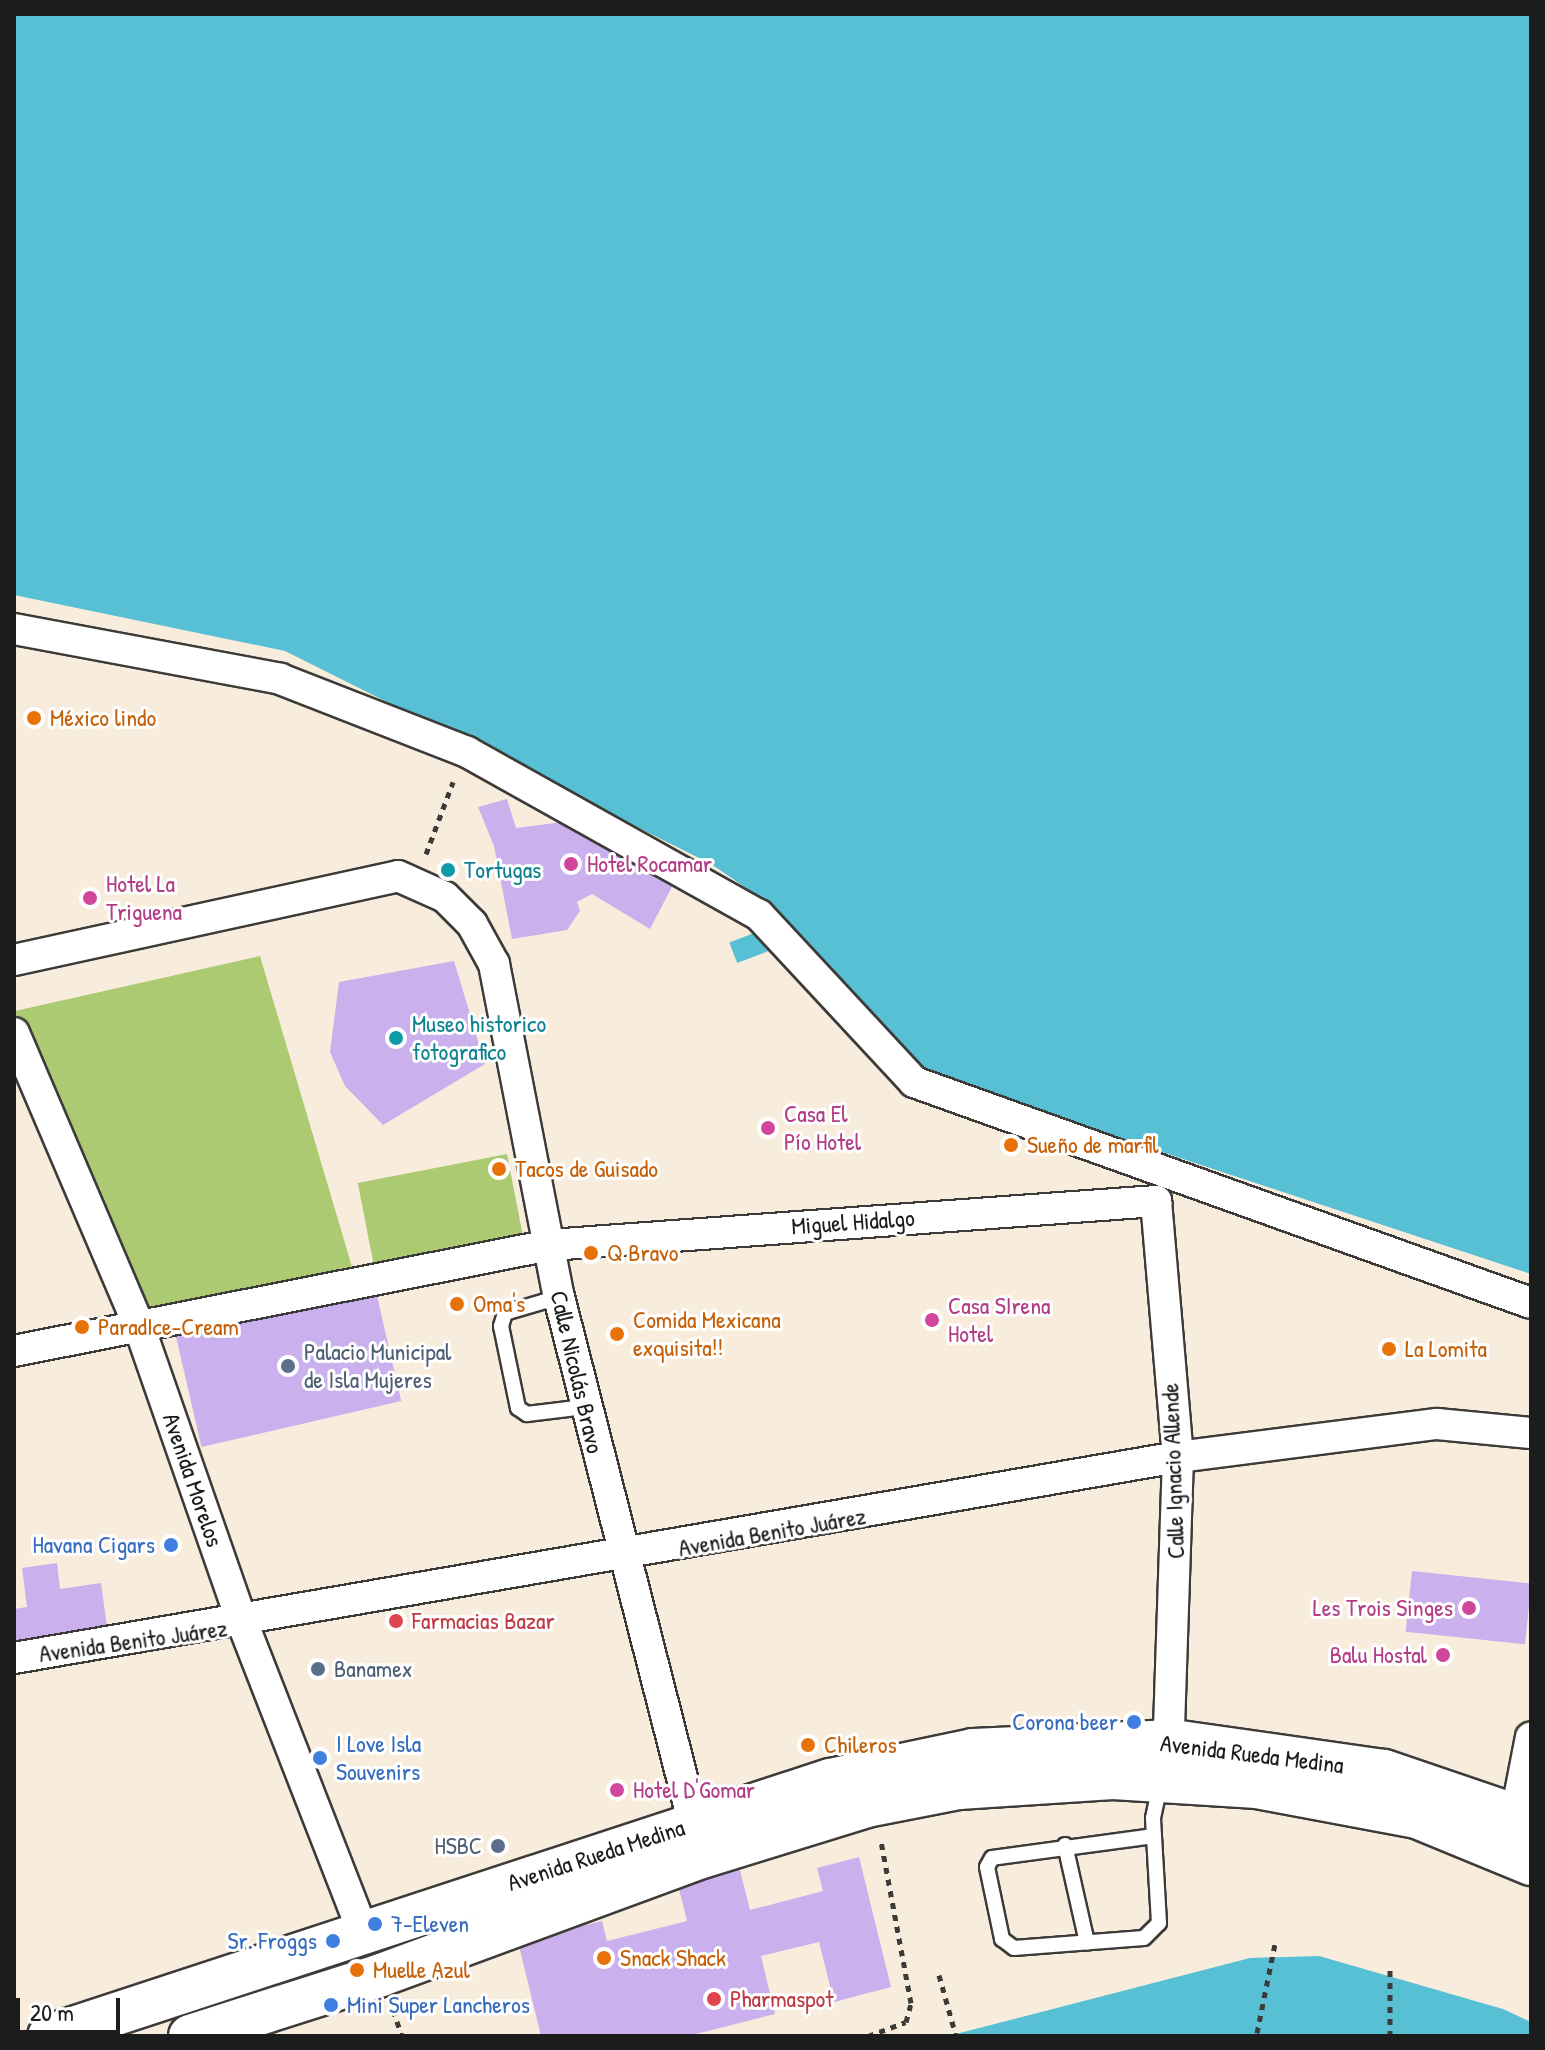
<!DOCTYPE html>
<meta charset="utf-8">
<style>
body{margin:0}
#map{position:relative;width:1545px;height:2050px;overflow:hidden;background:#f8ecdc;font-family:"Patrick Hand",sans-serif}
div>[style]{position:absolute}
.green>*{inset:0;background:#acca71;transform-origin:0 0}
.water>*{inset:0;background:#58c0d5;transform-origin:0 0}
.building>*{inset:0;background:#cab0ec;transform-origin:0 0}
.path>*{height:5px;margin-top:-2.5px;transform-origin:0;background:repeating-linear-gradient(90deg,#3d3b39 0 6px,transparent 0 12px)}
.roads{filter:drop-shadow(2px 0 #3d3b39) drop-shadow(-2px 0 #3d3b39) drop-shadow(0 2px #3d3b39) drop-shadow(0 -2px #3d3b39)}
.lane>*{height:14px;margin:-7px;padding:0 7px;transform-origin:7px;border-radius:7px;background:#fff}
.street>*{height:30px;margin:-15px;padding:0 15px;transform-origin:15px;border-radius:15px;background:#fff}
.secondary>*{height:42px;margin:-21px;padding:0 21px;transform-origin:21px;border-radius:21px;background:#fff}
.dots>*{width:22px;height:22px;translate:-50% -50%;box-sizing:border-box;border:4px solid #fff;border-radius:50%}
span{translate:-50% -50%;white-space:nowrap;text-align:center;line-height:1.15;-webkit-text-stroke:6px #fff;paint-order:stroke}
.food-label{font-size:24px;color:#c56008}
.left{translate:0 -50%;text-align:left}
.hotel-label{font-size:24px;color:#b23c85}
.right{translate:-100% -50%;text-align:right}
.culture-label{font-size:24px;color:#0d838f}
.street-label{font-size:24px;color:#1c1c1c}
.service-label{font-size:24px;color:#4e5e75}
.shop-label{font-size:24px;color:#366cbe}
.health-label{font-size:24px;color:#be3a42}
.frame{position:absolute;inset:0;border:16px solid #1c1c1c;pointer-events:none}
.scale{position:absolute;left:16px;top:1998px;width:104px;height:36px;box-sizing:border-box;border:4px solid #1c1c1c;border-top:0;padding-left:10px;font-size:24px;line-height:28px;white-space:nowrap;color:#1c1c1c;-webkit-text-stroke:6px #fff;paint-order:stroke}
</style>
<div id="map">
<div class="green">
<div style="clip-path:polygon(260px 956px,352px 1267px,142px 1314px,15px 1011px)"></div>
<div style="left:507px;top:1154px;width:89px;height:152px;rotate:79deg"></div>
</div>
<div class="water">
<div style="clip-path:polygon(14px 14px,1531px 14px,1531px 1274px,944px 1080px,896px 1049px,765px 901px,711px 864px,285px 651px,14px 595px)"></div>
<div style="left:762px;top:930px;width:22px;height:35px;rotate:69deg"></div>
<div style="clip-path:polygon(1319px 1956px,1503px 2009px,1531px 2022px,1531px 2036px,948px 2036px,1250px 1958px)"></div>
</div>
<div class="building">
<div style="clip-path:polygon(507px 799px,516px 828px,563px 822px,675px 881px,650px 929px,592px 894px,577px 902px,580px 911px,567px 930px,512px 939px,494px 846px,478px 807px)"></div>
<div style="clip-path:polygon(454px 961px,485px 1064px,383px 1125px,345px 1086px,330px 1052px,339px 982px)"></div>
<div style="left:374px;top:1283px;width:121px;height:205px;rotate:77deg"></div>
<div style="clip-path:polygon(57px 1563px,60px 1589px,101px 1583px,108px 1634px,14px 1646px,14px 1609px,27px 1607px,22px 1568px)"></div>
<div style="left:1412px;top:1571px;width:120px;height:61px;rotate:6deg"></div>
<div style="clip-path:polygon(859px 1857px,891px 1987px,834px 2002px,819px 1942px,761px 1956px,775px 2014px,688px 2036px,541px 2036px,518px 1942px,602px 1921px,607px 1941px,687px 1921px,677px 1881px,739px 1866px,750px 1910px,823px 1891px,817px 1868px)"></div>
</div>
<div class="path">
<div style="left:426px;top:854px;width:77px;rotate:-69.4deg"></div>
<div style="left:939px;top:1975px;width:63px;rotate:74.4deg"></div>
<div style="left:393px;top:2010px;width:28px;rotate:71deg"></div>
<div style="left:1257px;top:2033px;width:96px;rotate:-78.6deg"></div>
<div style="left:868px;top:2036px;width:40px;rotate:-20.2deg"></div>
<div style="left:906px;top:2022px;width:20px;rotate:-75deg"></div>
<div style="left:911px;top:2003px;width:165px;rotate:-100.5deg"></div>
<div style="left:1390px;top:2036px;width:69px;rotate:-90deg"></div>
</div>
<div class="roads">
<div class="lane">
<div style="left:559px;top:1297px;width:56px;rotate:163.5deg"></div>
<div style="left:505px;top:1313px;width:14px;rotate:107deg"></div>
<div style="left:501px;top:1326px;width:84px;rotate:78.3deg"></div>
<div style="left:518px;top:1408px;width:11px;rotate:34deg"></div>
<div style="left:527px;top:1414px;width:58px;rotate:-6.9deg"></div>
<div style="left:1154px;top:1836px;width:163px;rotate:172.3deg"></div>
<div style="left:992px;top:1858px;width:10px;rotate:119deg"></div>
<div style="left:987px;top:1867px;width:74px;rotate:78.2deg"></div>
<div style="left:1002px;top:1939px;width:15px;rotate:37deg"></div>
<div style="left:1014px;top:1948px;width:130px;rotate:-4.4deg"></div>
<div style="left:1144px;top:1938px;width:21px;rotate:-45deg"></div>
<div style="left:1159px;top:1923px;width:105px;rotate:-93.3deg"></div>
<div style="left:1153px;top:1818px;width:33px;rotate:-78deg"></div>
<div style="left:1065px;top:1845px;width:100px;rotate:77.3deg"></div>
</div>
<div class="street">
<div style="left:14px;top:629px;width:271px;rotate:10.6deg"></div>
<div style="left:280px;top:679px;width:201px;rotate:21.3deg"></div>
<div style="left:467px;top:752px;width:334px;rotate:29.2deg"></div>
<div style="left:759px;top:915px;width:228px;rotate:47.1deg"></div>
<div style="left:914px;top:1082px;width:655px;rotate:19.71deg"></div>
<div style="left:14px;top:960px;width:393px;rotate:-12.3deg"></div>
<div style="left:398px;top:876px;width:51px;rotate:24.1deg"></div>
<div style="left:445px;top:897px;width:38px;rotate:45deg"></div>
<div style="left:472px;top:924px;width:46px;rotate:61.2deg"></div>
<div style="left:494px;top:964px;width:339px;rotate:79deg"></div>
<div style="left:559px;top:1297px;width:565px;rotate:75.64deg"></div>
<div style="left:14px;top:1033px;width:319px;rotate:66.9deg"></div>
<div style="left:139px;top:1326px;width:316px;rotate:70.8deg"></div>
<div style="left:243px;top:1624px;width:330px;rotate:68.7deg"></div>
<div style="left:14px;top:1351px;width:546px;rotate:-11.19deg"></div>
<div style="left:550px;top:1245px;width:608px;rotate:-4.15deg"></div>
<div style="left:1156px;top:1201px;width:257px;rotate:85.1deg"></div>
<div style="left:1178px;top:1457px;width:302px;rotate:91.9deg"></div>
<div style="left:14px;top:1658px;width:1181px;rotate:-9.8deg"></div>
<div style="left:1178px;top:1457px;width:261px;rotate:-7.3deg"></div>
<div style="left:1437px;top:1424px;width:94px;rotate:5.5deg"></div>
<div style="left:1516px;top:1814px;width:78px;rotate:-79deg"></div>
</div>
<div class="secondary">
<div style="left:49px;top:2036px;width:822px;rotate:-18.15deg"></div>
<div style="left:830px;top:1780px;width:146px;rotate:-11.8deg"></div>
<div style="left:973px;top:1750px;width:200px;rotate:-2.6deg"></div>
<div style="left:1173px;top:1741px;width:213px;rotate:8.1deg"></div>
<div style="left:1384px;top:1771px;width:155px;rotate:18.8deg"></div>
<div style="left:190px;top:2036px;width:201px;rotate:-17.7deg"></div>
<div style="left:381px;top:1975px;width:342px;rotate:-20.2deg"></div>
<div style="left:702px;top:1857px;width:173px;rotate:-17.2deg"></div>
<div style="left:867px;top:1806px;width:94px;rotate:-11.1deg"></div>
<div style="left:959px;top:1788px;width:154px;rotate:-3.7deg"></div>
<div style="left:1113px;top:1778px;width:144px;rotate:3.6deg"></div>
<div style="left:1257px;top:1787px;width:163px;rotate:10.6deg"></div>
<div style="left:1417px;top:1817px;width:123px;rotate:22.4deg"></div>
</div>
</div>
<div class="dots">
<div style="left:34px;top:718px;background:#e8710a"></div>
<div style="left:571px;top:864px;background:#d1479c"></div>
<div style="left:448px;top:870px;background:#0f9aa8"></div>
<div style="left:90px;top:898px;background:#d1479c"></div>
<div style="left:396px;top:1038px;background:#0f9aa8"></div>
<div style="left:768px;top:1128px;background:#d1479c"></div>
<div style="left:1011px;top:1145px;background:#e8710a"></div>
<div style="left:499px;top:1169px;background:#e8710a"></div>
<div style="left:591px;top:1253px;background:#e8710a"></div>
<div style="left:457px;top:1304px;background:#e8710a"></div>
<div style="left:932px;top:1320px;background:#d1479c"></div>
<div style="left:82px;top:1327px;background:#e8710a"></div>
<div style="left:617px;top:1334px;background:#e8710a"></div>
<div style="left:1389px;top:1349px;background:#e8710a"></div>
<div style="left:288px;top:1366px;background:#5c6f8a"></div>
<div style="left:171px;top:1545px;background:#3f7fe0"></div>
<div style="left:1469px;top:1608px;background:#d1479c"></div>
<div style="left:396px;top:1621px;background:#e0444e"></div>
<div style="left:1443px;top:1655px;background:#d1479c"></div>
<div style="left:318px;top:1669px;background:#5c6f8a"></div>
<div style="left:1134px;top:1722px;background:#3f7fe0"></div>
<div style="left:808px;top:1745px;background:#e8710a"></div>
<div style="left:320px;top:1758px;background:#3f7fe0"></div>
<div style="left:617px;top:1790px;background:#d1479c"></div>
<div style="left:498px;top:1846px;background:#5c6f8a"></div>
<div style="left:375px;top:1924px;background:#3f7fe0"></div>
<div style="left:333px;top:1941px;background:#3f7fe0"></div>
<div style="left:604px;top:1958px;background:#e8710a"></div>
<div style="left:357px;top:1970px;background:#e8710a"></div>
<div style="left:714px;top:1999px;background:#e0444e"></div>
<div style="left:331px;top:2005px;background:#3f7fe0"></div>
</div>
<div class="food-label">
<span class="left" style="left:50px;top:718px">México lindo</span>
<span class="left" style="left:1027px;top:1145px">Sueño de marfil</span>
<span class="left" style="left:515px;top:1169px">Tacos de Guisado</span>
<span class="left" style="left:607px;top:1253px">Q Bravo</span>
<span class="left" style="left:473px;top:1304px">Oma's</span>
<span class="left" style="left:633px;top:1334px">Comida Mexicana<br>exquisita!!</span>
<span class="left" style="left:98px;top:1327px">ParadIce-Cream</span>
<span class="left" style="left:1405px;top:1349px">La Lomita</span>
<span class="left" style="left:824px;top:1745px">Chileros</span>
<span class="left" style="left:620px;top:1958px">Snack Shack</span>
<span class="left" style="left:373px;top:1970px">Muelle Azul</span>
</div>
<div class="hotel-label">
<span class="left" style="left:587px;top:864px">Hotel Rocamar</span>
<span class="left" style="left:106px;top:898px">Hotel La<br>Triguena</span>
<span class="left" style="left:784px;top:1128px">Casa El<br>Pío Hotel</span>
<span class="left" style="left:948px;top:1320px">Casa SIrena<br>Hotel</span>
<span class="right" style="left:1453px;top:1608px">Les Trois Singes</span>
<span class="right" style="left:1427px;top:1655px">Balu Hostal</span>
<span class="left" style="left:633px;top:1790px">Hotel D'Gomar</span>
</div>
<div class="culture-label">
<span class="left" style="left:464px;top:870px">Tortugas</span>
<span class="left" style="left:412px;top:1038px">Museo historico<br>fotografico</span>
</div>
<div class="street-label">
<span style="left:853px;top:1222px;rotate:-4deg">Miguel Hidalgo</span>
<span style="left:577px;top:1372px;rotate:77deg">Calle Nicolás Bravo</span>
<span style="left:1173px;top:1471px;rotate:-92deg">Calle Ignacio Allende</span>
<span style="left:193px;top:1480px;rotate:71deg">Avenida Morelos</span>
<span style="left:772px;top:1532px;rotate:-10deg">Avenida Benito Juárez</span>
<span style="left:133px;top:1641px;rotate:-8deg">Avenida Benito Juárez</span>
<span style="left:1252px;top:1754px;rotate:7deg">Avenida Rueda Medina</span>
<span style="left:596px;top:1855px;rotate:-18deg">Avenida Rueda Medina</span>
</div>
<div class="service-label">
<span class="left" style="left:304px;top:1366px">Palacio Municipal<br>de Isla Mujeres</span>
<span class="left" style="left:334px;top:1669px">Banamex</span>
<span class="right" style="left:482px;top:1846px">HSBC</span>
</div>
<div class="shop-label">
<span class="right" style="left:155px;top:1545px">Havana Cigars</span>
<span class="right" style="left:1118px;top:1722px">Corona beer</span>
<span class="left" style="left:336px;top:1758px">I Love Isla<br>Souvenirs</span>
<span class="left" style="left:391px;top:1924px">7-Eleven</span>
<span class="right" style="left:317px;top:1941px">Sr. Froggs</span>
<span class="left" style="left:347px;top:2005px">Mini Super Lancheros</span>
</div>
<div class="health-label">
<span class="left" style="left:412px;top:1621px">Farmacias Bazar</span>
<span class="left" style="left:730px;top:1999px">Pharmaspot</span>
</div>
<div class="frame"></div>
<div class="scale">20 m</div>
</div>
